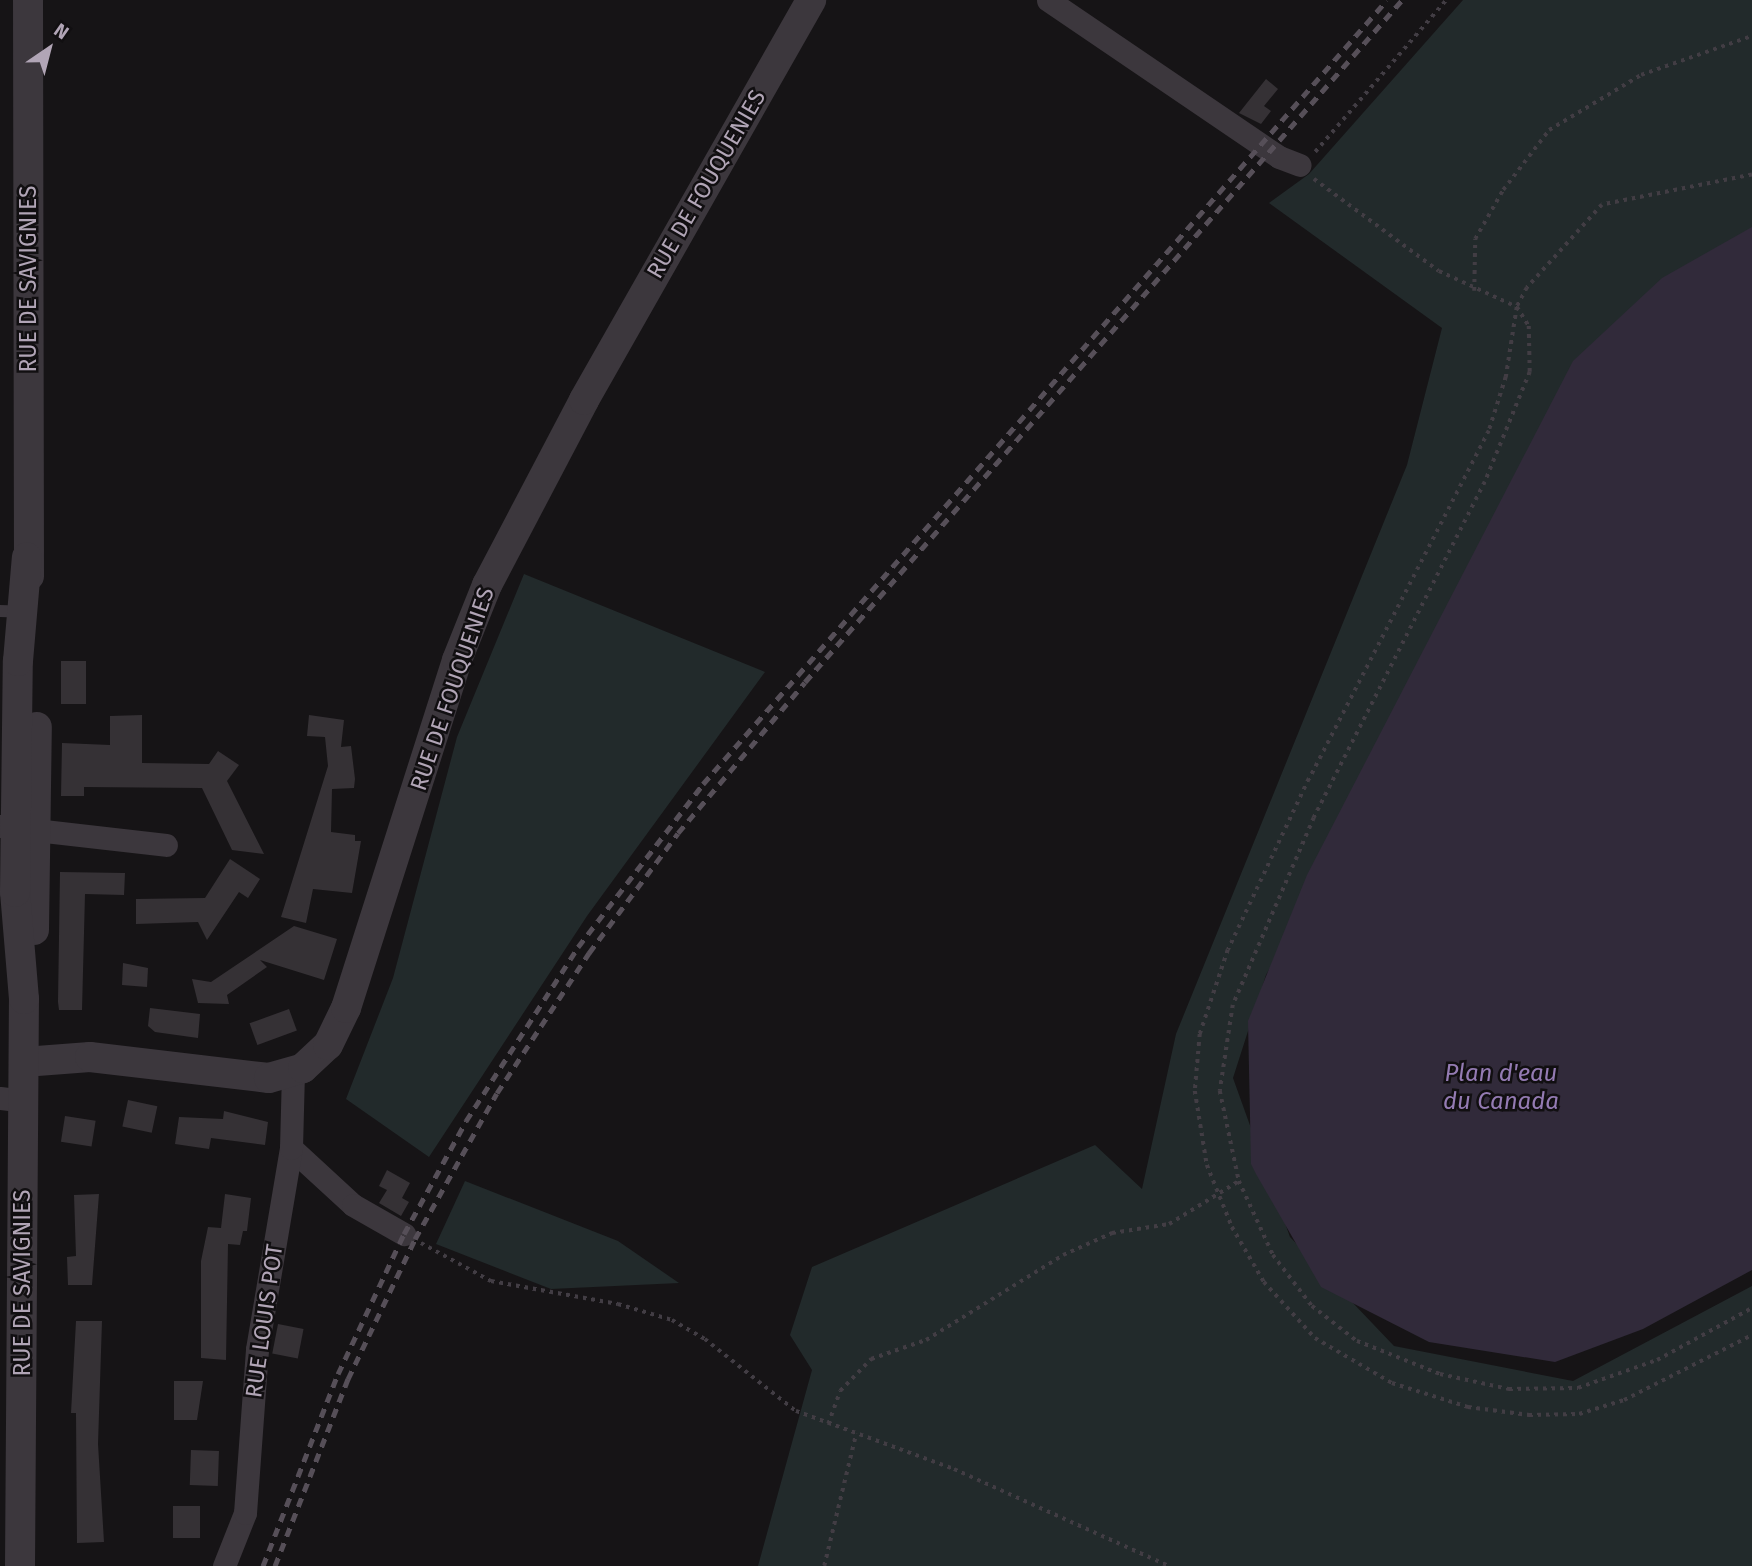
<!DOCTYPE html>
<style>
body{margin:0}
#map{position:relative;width:1752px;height:1566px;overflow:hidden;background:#161416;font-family:"Fira Sans",sans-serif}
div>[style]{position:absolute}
.green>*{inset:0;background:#222a2b}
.water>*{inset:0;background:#312a3a}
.building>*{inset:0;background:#353135;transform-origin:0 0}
.path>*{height:3.5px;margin-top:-1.75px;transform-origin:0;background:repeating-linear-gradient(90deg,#423d44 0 3.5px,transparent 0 8.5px)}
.service>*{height:12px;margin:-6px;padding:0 6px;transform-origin:6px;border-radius:6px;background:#3c373d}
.minor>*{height:23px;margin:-11.5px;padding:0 11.5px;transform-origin:11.5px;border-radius:11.5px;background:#3c373d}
.tertiary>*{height:30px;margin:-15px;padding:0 15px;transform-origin:15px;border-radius:15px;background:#3c373d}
.rail>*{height:5px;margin-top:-2.5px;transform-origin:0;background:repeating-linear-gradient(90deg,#564f58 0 9px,transparent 0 16px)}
span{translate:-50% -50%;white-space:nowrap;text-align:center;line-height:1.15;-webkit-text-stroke:5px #110f11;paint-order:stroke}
.street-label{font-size:23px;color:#b1a5b6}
.water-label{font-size:24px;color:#947bb3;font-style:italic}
.north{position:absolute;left:14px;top:14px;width:70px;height:70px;-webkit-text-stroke:5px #110f11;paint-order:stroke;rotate:35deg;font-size:19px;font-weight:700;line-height:28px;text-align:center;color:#b1a5b6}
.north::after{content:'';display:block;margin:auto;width:24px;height:32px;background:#b1a5b6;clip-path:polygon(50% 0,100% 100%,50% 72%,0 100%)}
</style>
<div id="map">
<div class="green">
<div style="clip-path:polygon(1463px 0,1752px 0,1752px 257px,1548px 458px,1266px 975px,1233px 1078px,1290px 1237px,1394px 1346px,1573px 1381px,1752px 1286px,1752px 1566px,758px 1566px,812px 1370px,790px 1335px,812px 1267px,1095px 1145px,1142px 1189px,1176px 1034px,1407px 465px,1442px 328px,1269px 203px,1309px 174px)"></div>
<div style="clip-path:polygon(524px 574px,765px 672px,587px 916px,429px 1157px,346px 1099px,393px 978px,457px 737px)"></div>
<div style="clip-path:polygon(465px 1181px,618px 1241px,679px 1283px,551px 1289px,436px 1244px)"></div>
</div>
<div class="water">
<div style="clip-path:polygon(1752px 227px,1752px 1270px,1643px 1329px,1555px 1362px,1429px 1342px,1321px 1287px,1256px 1174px,1251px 1164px,1248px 1021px,1307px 875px,1573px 361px,1662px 278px)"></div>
</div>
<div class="building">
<div style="clip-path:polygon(1266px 79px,1278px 89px,1264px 106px,1271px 111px,1261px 124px,1239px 113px)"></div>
<div style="left:61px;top:661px;width:25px;height:43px"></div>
<div style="clip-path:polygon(142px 715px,142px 763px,209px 764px,218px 751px,239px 765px,227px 781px,264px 854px,232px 850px,202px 788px,84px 787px,84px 796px,61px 796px,62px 743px,110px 745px,110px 716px)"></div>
<div style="clip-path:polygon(309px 715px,344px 720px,341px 747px,351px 746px,355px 779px,354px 788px,332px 789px,331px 832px,355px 835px,355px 841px,361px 841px,352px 893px,313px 889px,306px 923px,281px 917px,328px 766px,325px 737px,307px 736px)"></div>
<div style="clip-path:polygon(230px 859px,260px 879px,248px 898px,239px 892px,207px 940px,198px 922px,136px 924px,136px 899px,205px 898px)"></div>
<div style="clip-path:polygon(60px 872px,125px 873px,124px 895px,85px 894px,82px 1010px,59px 1010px,58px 1002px)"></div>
<div style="clip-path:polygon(294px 926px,337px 939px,324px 980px,260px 960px,267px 967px,227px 995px,229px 1004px,198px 1003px,192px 979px,211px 982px)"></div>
<div style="clip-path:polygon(123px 963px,148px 968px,147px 987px,122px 985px)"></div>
<div style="clip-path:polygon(150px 1008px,200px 1014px,198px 1038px,155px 1032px,148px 1026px)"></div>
<div style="left:289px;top:1009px;width:23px;height:42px;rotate:70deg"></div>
<div style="left:128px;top:1100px;width:30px;height:27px;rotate:12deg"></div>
<div style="clip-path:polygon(224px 1111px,268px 1122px,265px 1145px,211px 1138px,209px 1149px,175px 1144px,179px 1117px,223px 1119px)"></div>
<div style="left:65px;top:1116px;width:31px;height:26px;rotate:9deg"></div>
<div style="clip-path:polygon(387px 1170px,410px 1183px,402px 1198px,409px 1202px,401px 1216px,379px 1203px,387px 1190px,379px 1186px)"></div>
<div style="clip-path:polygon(99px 1194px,92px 1285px,68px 1285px,67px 1257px,76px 1256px,74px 1195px)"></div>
<div style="clip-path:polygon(225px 1194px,251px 1198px,247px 1231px,243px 1231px,240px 1245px,228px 1244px,226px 1360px,201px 1358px,201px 1261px,208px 1227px,221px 1228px)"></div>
<div style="clip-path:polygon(76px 1321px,102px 1321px,98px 1444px,104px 1542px,77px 1543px,76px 1413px,71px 1413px)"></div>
<div style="left:278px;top:1324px;width:26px;height:30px;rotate:11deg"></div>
<div style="clip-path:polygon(174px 1381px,203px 1381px,197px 1420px,174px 1420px)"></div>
<div style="left:191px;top:1450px;width:28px;height:35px;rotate:2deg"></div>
<div style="left:200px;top:1506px;width:32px;height:27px;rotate:90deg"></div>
</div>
<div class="path">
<div style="left:1315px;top:152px;width:201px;rotate:-49.2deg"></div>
<div style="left:1752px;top:175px;width:153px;rotate:168.7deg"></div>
<div style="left:1602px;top:205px;width:112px;rotate:132.1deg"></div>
<div style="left:1527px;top:288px;width:21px;rotate:118deg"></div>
<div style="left:1517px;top:307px;width:71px;rotate:98.9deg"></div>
<div style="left:1506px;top:377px;width:57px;rotate:107.5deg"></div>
<div style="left:1489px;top:431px;width:392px;rotate:117.3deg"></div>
<div style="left:1309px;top:779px;width:189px;rotate:115.3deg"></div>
<div style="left:1228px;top:950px;width:89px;rotate:108.4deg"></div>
<div style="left:1200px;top:1034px;width:57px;rotate:95deg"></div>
<div style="left:1195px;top:1091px;width:75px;rotate:80.8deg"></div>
<div style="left:1207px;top:1165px;width:67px;rotate:68deg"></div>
<div style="left:1232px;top:1227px;width:64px;rotate:59.8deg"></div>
<div style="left:1264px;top:1282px;width:76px;rotate:47.7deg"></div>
<div style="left:1315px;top:1338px;width:89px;rotate:30.3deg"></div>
<div style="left:1392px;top:1383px;width:80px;rotate:17.5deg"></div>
<div style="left:1468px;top:1407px;width:62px;rotate:7.5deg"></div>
<div style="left:1529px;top:1415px;width:50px;rotate:-1.1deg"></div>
<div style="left:1579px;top:1414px;width:47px;rotate:-17.3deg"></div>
<div style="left:1624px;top:1400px;width:144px;rotate:-26.9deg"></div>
<div style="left:1314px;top:179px;width:155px;rotate:36.4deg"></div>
<div style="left:1439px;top:271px;width:86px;rotate:24.8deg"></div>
<div style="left:1517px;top:307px;width:22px;rotate:58deg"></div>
<div style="left:1529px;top:326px;width:46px;rotate:88.8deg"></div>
<div style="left:1530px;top:372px;width:119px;rotate:112.2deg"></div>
<div style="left:1485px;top:482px;width:377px;rotate:117deg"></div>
<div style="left:1314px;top:818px;width:204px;rotate:113.4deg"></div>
<div style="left:1233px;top:1005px;width:87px;rotate:98.6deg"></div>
<div style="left:1220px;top:1091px;width:92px;rotate:78.1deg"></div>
<div style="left:1239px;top:1181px;width:81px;rotate:65.3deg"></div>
<div style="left:1273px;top:1255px;width:64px;rotate:52.6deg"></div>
<div style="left:1312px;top:1306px;width:57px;rotate:37.9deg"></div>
<div style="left:1357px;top:1341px;width:89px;rotate:21.7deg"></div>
<div style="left:1440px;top:1374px;width:71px;rotate:12.3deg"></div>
<div style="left:1509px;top:1389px;width:69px;rotate:-0.8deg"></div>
<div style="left:1578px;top:1388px;width:84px;rotate:-19.5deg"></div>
<div style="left:1657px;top:1360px;width:108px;rotate:-28.7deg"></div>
<div style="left:1474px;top:291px;width:52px;rotate:-88.9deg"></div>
<div style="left:1475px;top:239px;width:56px;rotate:-60.3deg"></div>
<div style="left:1503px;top:190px;width:76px;rotate:-52.5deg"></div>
<div style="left:1549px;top:130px;width:107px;rotate:-30.9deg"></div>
<div style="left:1641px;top:75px;width:118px;rotate:-19.4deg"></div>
<div style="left:421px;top:1243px;width:80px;rotate:28.5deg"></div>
<div style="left:491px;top:1281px;width:129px;rotate:10.3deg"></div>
<div style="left:618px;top:1304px;width:56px;rotate:16.5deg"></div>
<div style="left:672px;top:1320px;width:38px;rotate:30deg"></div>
<div style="left:705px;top:1339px;width:116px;rotate:38.4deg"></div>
<div style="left:796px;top:1411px;width:168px;rotate:20.2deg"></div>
<div style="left:954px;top:1469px;width:236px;rotate:24.3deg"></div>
<div style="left:828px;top:1424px;width:35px;rotate:-70deg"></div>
<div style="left:840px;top:1391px;width:45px;rotate:-45.9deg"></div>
<div style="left:871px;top:1359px;width:58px;rotate:-19.1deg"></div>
<div style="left:926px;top:1340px;width:161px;rotate:-31.8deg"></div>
<div style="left:1063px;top:1255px;width:54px;rotate:-24.2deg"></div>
<div style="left:1112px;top:1233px;width:58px;rotate:-9deg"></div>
<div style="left:1169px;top:1224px;width:82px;rotate:-31.6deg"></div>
<div style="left:824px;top:1566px;width:136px;rotate:-76.4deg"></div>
</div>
<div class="service">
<div style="left:0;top:611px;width:24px;rotate:2deg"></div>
</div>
<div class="minor">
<div style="left:1048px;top:0;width:279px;rotate:34.2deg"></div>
<div style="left:1279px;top:157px;width:22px;rotate:21deg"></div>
<div style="left:0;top:826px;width:167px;rotate:6.5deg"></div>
<div style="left:0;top:1098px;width:24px;rotate:7deg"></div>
<div style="left:291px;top:1148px;width:84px;rotate:42.6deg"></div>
<div style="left:353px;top:1205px;width:59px;rotate:29.6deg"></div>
<div style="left:224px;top:1566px;width:57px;rotate:-68.4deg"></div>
<div style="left:245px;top:1513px;width:164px;rotate:-85.8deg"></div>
<div style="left:257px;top:1349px;width:204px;rotate:-80.4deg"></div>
<div style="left:291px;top:1148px;width:75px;rotate:-88.5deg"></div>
</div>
<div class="tertiary">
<div style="left:28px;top:0;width:576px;rotate:89.9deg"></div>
<div style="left:34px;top:930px;width:203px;rotate:-89.2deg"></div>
<div style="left:24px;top:1062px;width:66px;rotate:-4.3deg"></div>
<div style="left:90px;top:1057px;width:180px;rotate:6.7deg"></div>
<div style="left:269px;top:1078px;width:35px;rotate:-16deg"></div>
<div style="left:303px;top:1068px;width:34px;rotate:-43deg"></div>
<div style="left:328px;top:1045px;width:41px;rotate:-64.1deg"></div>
<div style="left:346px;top:1008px;width:365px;rotate:-72.3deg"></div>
<div style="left:457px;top:660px;width:81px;rotate:-68.2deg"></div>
<div style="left:487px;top:585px;width:209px;rotate:-62.3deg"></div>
<div style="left:584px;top:400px;width:460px;rotate:-60.4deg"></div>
<div style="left:20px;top:1566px;width:567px;rotate:-89.6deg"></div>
<div style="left:24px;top:999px;width:107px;rotate:-94.8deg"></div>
<div style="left:15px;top:892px;width:231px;rotate:-89.3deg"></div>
<div style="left:18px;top:661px;width:104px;rotate:-85.1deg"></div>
</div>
<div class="rail">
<div style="left:263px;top:1566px;width:206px;rotate:-68.7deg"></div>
<div style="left:338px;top:1374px;width:155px;rotate:-64.8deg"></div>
<div style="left:404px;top:1234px;width:129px;rotate:-61.2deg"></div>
<div style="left:466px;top:1121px;width:207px;rotate:-57.2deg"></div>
<div style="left:578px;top:947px;width:205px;rotate:-52.5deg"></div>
<div style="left:703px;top:784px;width:1040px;rotate:-48.9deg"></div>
<div style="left:275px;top:1566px;width:201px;rotate:-68.7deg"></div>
<div style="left:348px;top:1379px;width:155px;rotate:-64.4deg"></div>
<div style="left:415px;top:1239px;width:167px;rotate:-60.7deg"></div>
<div style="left:497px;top:1093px;width:168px;rotate:-56.7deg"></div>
<div style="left:589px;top:953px;width:149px;rotate:-53.4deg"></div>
<div style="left:678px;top:833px;width:197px;rotate:-49.9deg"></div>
<div style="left:805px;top:682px;width:906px;rotate:-48.8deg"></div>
</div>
<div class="street-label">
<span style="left:706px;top:184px;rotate:-60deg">RUE DE FOUQUENIES</span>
<span style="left:28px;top:279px;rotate:-90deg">RUE DE SAVIGNIES</span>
<span style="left:452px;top:689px;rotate:-71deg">RUE DE FOUQUENIES</span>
<span style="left:22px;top:1283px;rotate:-90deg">RUE DE SAVIGNIES</span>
<span style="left:264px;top:1321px;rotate:-82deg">RUE LOUIS POT</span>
</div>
<div class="water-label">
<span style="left:1501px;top:1088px">Plan d'eau<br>du Canada</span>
</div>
<div class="north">N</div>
</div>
